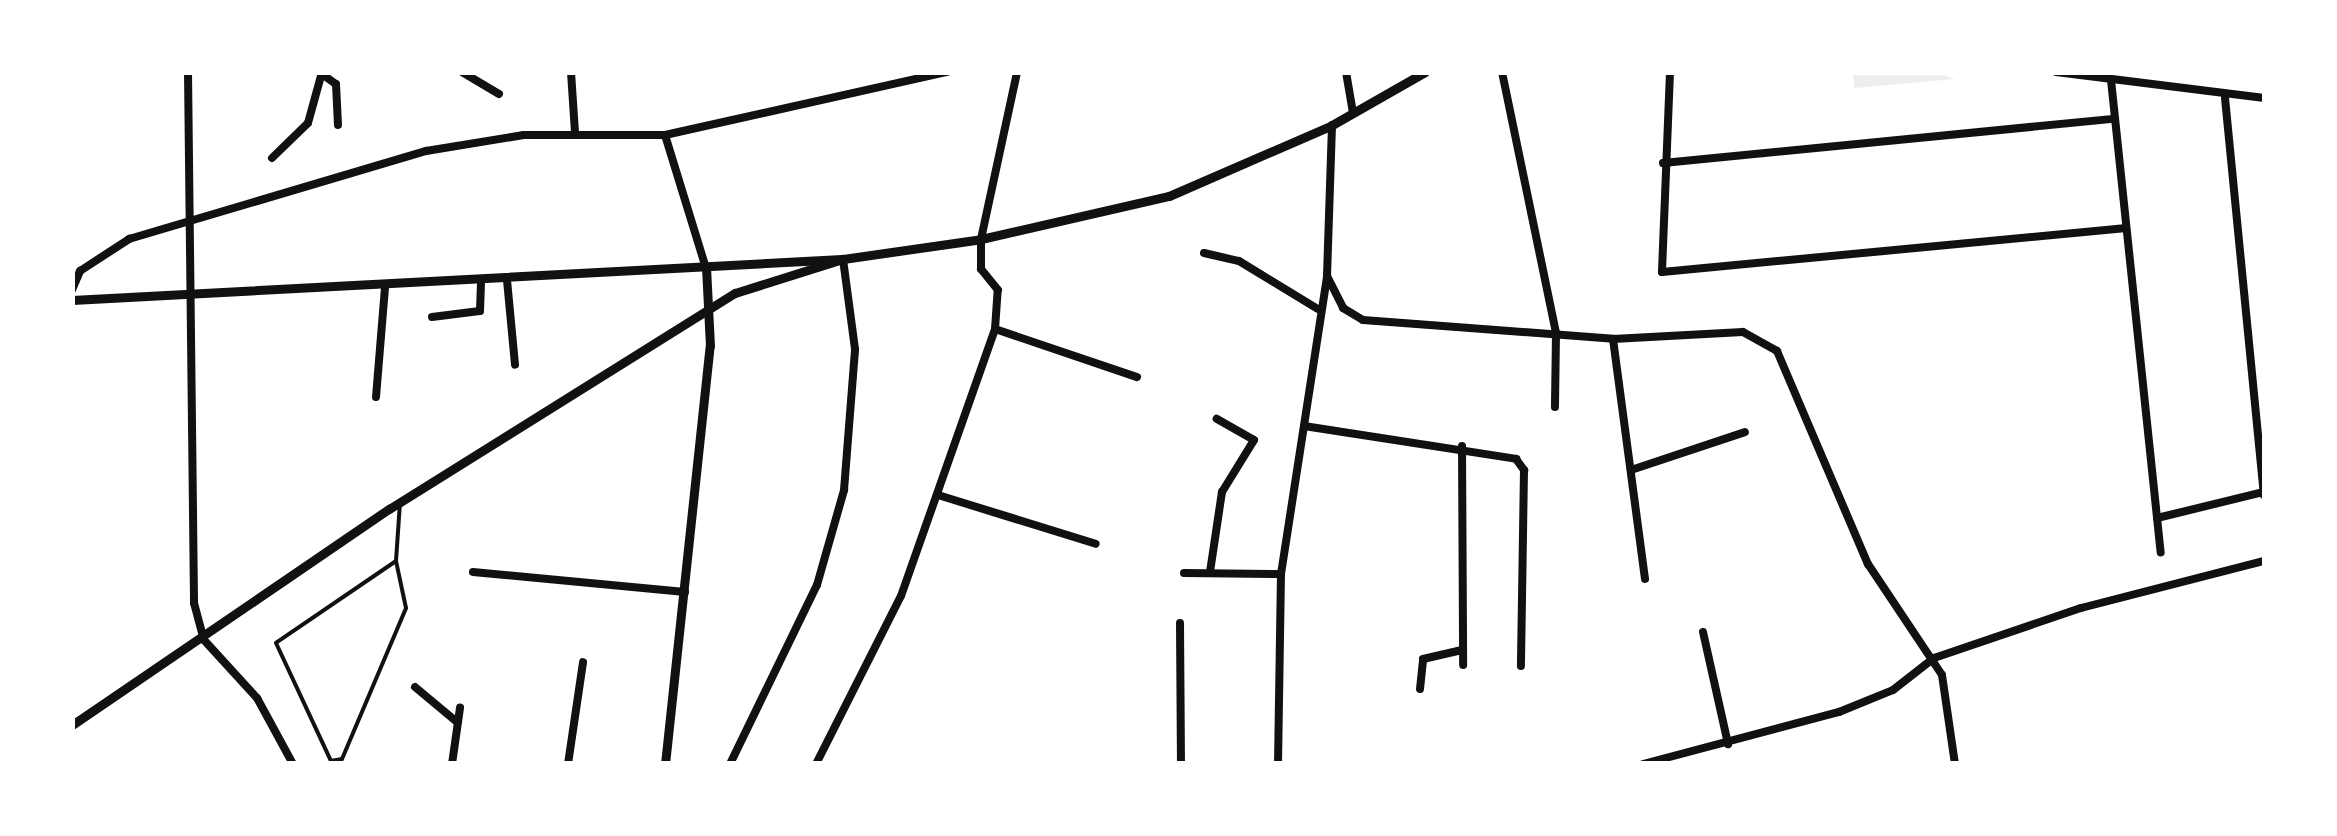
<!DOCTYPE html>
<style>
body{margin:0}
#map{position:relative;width:2337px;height:836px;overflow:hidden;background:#fff;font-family:"Roboto Condensed",sans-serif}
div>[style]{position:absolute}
.green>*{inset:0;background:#eee}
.service>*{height:4px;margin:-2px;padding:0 2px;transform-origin:2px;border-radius:2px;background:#111}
.minor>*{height:8px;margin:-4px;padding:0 4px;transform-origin:4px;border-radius:4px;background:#111}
.tertiary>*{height:9px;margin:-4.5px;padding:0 4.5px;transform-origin:4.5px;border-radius:4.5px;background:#111}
span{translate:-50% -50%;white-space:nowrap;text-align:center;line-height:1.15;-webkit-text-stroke:10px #fff;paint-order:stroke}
.frame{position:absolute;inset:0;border:75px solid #fff;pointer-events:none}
</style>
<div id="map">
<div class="green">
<div style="clip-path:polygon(1853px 73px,1937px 73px,1955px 79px,1854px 88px)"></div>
</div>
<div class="service">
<div style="left:396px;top:561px;width:145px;rotate:145.7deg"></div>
<div style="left:276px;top:643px;width:130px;rotate:65deg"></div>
<div style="left:331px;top:761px;width:11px;rotate:-10deg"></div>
<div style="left:342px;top:759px;width:164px;rotate:-67deg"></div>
<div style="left:406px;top:608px;width:48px;rotate:-102deg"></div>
<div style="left:396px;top:561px;width:59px;rotate:-86.1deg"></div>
</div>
<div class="minor">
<div style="left:188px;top:72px;width:531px;rotate:89.35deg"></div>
<div style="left:194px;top:603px;width:38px;rotate:75deg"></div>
<div style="left:204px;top:640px;width:79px;rotate:47.6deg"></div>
<div style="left:257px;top:698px;width:75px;rotate:61.4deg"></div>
<div style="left:462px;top:72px;width:43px;rotate:30.7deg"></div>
<div style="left:571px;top:72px;width:60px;rotate:86.2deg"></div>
<div style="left:1346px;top:72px;width:42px;rotate:80.3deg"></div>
<div style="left:1502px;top:72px;width:267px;rotate:78.3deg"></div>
<div style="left:1556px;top:333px;width:74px;rotate:90.8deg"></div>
<div style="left:1670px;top:72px;width:200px;rotate:92.3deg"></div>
<div style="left:1662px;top:272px;width:464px;rotate:-5.4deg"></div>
<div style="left:2056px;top:72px;width:210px;rotate:7.1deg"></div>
<div style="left:322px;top:74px;width:17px;rotate:36deg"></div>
<div style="left:336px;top:84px;width:41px;rotate:87.2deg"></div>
<div style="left:2111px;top:80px;width:475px;rotate:84deg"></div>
<div style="left:2225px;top:98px;width:399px;rotate:84.4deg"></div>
<div style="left:665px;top:135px;width:139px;rotate:72.9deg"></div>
<div style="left:272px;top:158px;width:50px;rotate:-44.2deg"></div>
<div style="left:308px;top:123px;width:53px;rotate:-74.6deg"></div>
<div style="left:1663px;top:163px;width:452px;rotate:-5.6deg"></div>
<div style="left:1204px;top:253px;width:36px;rotate:13deg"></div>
<div style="left:1239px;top:261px;width:92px;rotate:31.3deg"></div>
<div style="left:1327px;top:276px;width:36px;rotate:63deg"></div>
<div style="left:1343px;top:308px;width:23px;rotate:31deg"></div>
<div style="left:1363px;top:320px;width:251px;rotate:4.3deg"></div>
<div style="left:1613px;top:339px;width:130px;rotate:-3.1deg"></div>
<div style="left:1743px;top:332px;width:39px;rotate:29deg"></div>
<div style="left:1777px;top:351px;width:232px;rotate:66.9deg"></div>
<div style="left:1868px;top:564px;width:133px;rotate:56.3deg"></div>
<div style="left:1942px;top:675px;width:90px;rotate:81.7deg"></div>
<div style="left:507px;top:280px;width:85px;rotate:84.6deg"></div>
<div style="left:72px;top:290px;width:21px;rotate:-67deg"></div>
<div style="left:80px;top:271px;width:59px;rotate:-33.1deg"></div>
<div style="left:129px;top:239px;width:310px;rotate:-16.5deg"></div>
<div style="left:426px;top:151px;width:99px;rotate:-9.3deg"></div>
<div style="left:524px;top:135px;width:141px"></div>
<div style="left:665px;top:135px;width:289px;rotate:-12.6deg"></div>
<div style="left:432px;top:317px;width:48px;rotate:-7.1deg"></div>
<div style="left:480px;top:311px;width:29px;rotate:-88deg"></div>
<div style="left:995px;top:329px;width:150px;rotate:18.7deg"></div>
<div style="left:1613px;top:339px;width:242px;rotate:82.4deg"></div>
<div style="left:376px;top:397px;width:110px;rotate:-85.3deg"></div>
<div style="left:1304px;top:426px;width:215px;rotate:8.8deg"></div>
<div style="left:1516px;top:459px;width:14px;rotate:54deg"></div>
<div style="left:1524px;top:470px;width:196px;rotate:90.9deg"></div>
<div style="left:1462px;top:446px;width:219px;rotate:89.7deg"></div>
<div style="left:1631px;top:470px;width:120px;rotate:-18.4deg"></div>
<div style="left:938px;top:495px;width:165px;rotate:17.2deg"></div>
<div style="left:2157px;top:518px;width:110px;rotate:-13.7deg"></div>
<div style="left:473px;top:572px;width:213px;rotate:5.4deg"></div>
<div style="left:1210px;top:572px;width:81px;rotate:-81.5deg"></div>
<div style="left:1222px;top:492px;width:61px;rotate:-58.4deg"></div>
<div style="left:1254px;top:440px;width:43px;rotate:-150.4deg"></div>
<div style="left:1184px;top:573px;width:97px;rotate:0.6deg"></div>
<div style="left:1180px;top:623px;width:141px;rotate:89.6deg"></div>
<div style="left:1703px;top:632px;width:115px;rotate:77.4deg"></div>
<div style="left:415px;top:687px;width:55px;rotate:39.8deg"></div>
<div style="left:1420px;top:689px;width:30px;rotate:-84deg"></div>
<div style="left:1423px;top:659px;width:40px;rotate:-13deg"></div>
<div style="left:452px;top:764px;width:57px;rotate:-81.9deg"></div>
<div style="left:568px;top:764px;width:103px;rotate:-81.6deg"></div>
<div style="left:730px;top:764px;width:199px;rotate:-64.1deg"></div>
<div style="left:817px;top:585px;width:99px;rotate:-74.1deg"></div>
<div style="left:844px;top:490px;width:141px;rotate:-85.5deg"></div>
<div style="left:855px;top:349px;width:91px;rotate:-97.6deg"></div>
<div style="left:816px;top:764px;width:188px;rotate:-63.2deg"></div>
<div style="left:901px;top:596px;width:283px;rotate:-70.6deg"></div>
<div style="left:995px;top:329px;width:39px;rotate:-86deg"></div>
<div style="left:998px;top:290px;width:27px;rotate:-129deg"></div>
<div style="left:981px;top:269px;width:30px;rotate:-90deg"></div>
<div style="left:981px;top:239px;width:171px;rotate:-77.8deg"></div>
<div style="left:1278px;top:764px;width:190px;rotate:-89.1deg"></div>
<div style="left:1281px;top:574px;width:302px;rotate:-81.2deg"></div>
<div style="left:1327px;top:276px;width:151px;rotate:-88.1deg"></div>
<div style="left:1643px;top:764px;width:203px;rotate:-14.9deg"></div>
<div style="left:1839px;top:712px;width:58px;rotate:-22.2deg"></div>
<div style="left:1893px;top:690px;width:52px;rotate:-38deg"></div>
<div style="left:1934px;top:658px;width:155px;rotate:-18.8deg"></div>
<div style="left:2081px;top:608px;width:189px;rotate:-14.4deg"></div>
</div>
<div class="tertiary">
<div style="left:72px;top:300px;width:771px;rotate:-3.05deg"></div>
<div style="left:72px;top:725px;width:384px;rotate:-34.3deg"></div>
<div style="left:389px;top:509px;width:408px;rotate:-32deg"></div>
<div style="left:735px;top:293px;width:113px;rotate:-17.5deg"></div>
<div style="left:843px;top:259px;width:139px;rotate:-8.2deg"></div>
<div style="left:981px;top:239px;width:193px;rotate:-12.9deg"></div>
<div style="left:1169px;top:196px;width:178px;rotate:-23.5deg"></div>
<div style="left:1332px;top:125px;width:107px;rotate:-29.7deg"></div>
<div style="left:665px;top:764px;width:420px;rotate:-83.9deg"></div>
<div style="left:710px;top:346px;width:78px;rotate:-92.9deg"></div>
</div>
<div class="frame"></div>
</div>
